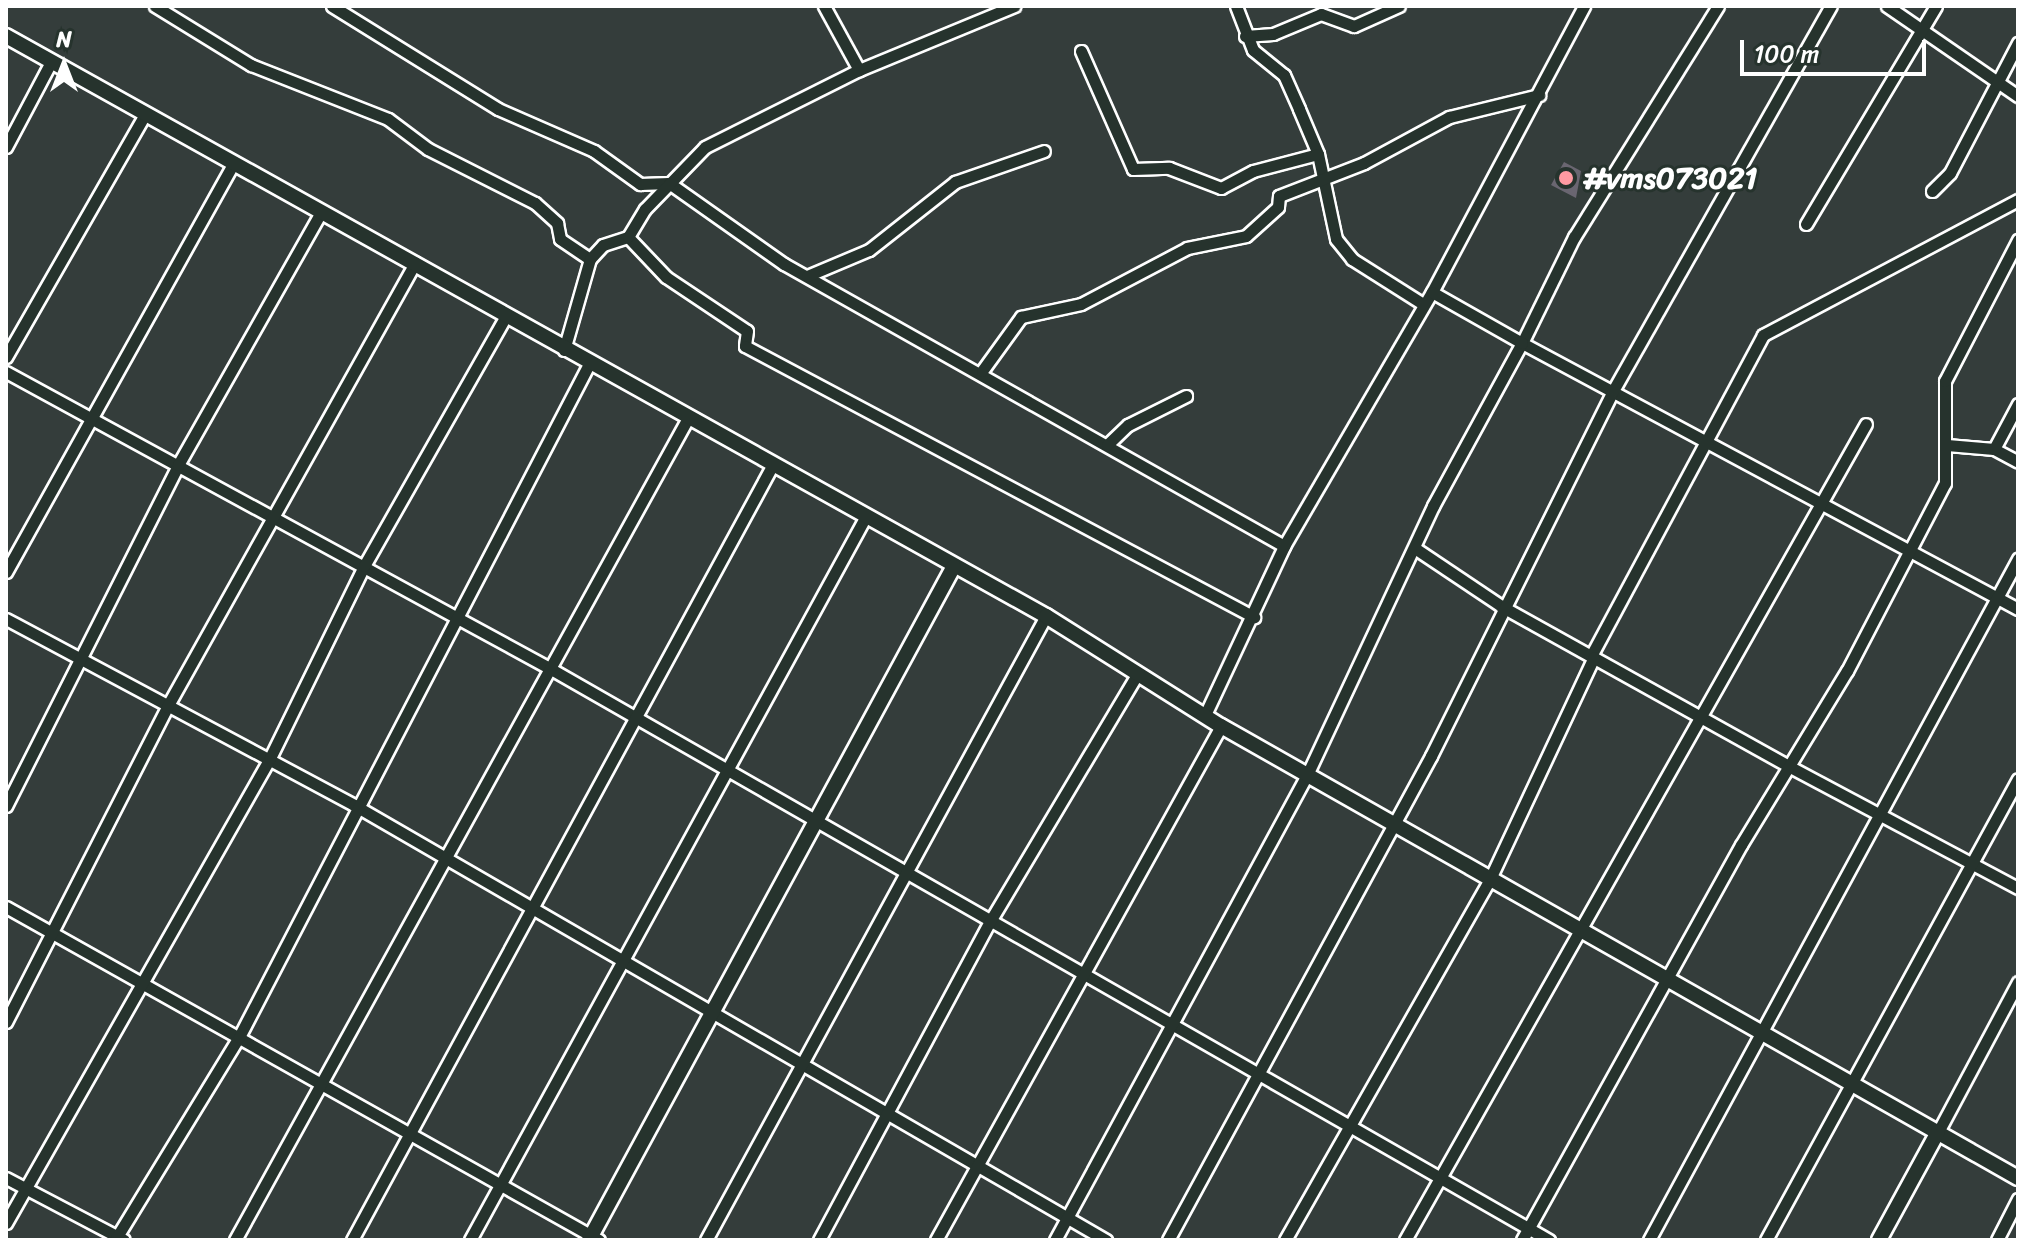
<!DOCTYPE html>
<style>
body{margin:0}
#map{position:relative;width:2024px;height:1246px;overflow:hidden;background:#343d3b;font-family:Sriracha,sans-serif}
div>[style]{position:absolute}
.building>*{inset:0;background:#6a6671}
.roads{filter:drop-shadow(2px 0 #fff) drop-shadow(-2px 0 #fff) drop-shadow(0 2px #fff) drop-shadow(0 -2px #fff)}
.minor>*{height:11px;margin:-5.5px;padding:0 5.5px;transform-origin:5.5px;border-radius:5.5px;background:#26332d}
.tertiary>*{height:14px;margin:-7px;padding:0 7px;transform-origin:7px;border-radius:7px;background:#26332d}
.dots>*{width:22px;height:22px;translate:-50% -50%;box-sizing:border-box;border:4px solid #26332d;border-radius:50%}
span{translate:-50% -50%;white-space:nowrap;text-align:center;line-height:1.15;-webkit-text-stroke:6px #26332d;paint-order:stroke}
.poi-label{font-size:30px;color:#fff;font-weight:700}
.left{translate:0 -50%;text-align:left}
.frame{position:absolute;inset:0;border:8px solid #fff;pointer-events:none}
.north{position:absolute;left:24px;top:24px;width:80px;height:80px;-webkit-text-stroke:6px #26332d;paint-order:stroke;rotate:0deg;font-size:22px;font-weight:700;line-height:32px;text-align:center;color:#fff}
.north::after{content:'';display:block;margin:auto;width:28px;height:36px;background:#fff;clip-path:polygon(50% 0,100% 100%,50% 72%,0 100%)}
.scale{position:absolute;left:1740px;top:40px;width:186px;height:36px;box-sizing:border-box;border:4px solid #fff;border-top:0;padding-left:10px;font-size:24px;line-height:28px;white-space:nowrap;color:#fff;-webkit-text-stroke:6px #26332d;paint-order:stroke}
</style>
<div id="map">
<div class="building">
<div style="clip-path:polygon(1564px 162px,1581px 171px,1576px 198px,1551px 185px)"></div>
</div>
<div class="roads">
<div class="minor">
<div style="left:155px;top:6px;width:113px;rotate:31.6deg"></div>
<div style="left:251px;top:65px;width:147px;rotate:21.5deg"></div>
<div style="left:388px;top:119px;width:50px;rotate:36.9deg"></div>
<div style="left:428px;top:149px;width:120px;rotate:26.8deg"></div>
<div style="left:535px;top:203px;width:30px;rotate:42deg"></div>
<div style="left:557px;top:223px;width:16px;rotate:79deg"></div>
<div style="left:560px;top:239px;width:36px;rotate:34deg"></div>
<div style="left:332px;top:6px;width:195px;rotate:31.8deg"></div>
<div style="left:498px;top:109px;width:105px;rotate:23.6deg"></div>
<div style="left:594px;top:151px;width:57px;rotate:35.7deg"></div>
<div style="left:640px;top:184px;width:29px;rotate:-2deg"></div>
<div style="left:669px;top:183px;width:141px;rotate:35.2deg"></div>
<div style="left:784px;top:264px;width:574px;rotate:29.42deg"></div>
<div style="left:824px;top:6px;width:73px;rotate:61.3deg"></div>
<div style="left:1236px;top:6px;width:47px;rotate:68.9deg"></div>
<div style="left:1253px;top:50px;width:40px;rotate:39deg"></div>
<div style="left:1284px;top:75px;width:37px;rotate:66deg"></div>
<div style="left:1299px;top:109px;width:49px;rotate:67.1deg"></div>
<div style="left:1318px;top:154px;width:87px;rotate:78deg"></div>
<div style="left:1336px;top:239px;width:26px;rotate:51deg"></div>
<div style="left:1352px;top:259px;width:84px;rotate:32.4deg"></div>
<div style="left:1718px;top:6px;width:272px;rotate:121.9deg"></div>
<div style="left:1574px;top:237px;width:118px;rotate:116.1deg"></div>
<div style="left:1522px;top:343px;width:563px;rotate:28.2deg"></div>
<div style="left:1887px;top:6px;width:159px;rotate:34.5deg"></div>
<div style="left:1245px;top:36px;width:28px;rotate:-4deg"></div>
<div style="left:1273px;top:34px;width:52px;rotate:-22.6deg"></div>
<div style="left:1321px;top:14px;width:35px;rotate:20deg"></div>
<div style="left:1354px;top:26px;width:49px;rotate:-24deg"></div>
<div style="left:1081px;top:51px;width:129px;rotate:66.2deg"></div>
<div style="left:1133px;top:169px;width:36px;rotate:-2deg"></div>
<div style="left:1169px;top:168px;width:56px;rotate:21deg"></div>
<div style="left:1221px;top:188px;width:36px;rotate:-28deg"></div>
<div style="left:1253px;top:171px;width:67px;rotate:-14.7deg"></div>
<div style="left:6px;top:147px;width:96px;rotate:-62.1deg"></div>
<div style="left:1932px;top:191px;width:25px;rotate:-45deg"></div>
<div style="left:1950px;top:173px;width:147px;rotate:-62.4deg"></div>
<div style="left:1806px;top:224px;width:254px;rotate:-59.2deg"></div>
<div style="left:628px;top:237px;width:55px;rotate:46.5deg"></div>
<div style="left:666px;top:277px;width:97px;rotate:33.7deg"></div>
<div style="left:747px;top:331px;width:15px;rotate:98deg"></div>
<div style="left:745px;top:346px;width:577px;rotate:28.03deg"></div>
<div style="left:807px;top:276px;width:67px;rotate:-22.8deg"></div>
<div style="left:869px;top:250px;width:110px;rotate:-38.3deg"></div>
<div style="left:955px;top:182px;width:94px;rotate:-19.2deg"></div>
<div style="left:564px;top:350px;width:95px;rotate:-74.1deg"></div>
<div style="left:590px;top:259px;width:19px;rotate:-47deg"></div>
<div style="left:603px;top:245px;width:26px;rotate:-18deg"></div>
<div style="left:628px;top:237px;width:33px;rotate:-59deg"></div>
<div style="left:645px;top:209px;width:86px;rotate:-45.9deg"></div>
<div style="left:705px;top:147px;width:172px;rotate:-26.6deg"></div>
<div style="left:859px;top:70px;width:168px;rotate:-22.4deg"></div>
<div style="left:6px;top:357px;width:281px;rotate:-60.2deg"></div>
<div style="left:982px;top:371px;width:67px;rotate:-54.2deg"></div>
<div style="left:1021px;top:317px;width:61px;rotate:-12.2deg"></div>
<div style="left:1081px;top:304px;width:120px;rotate:-27.8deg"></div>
<div style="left:1187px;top:248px;width:60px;rotate:-11.5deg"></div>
<div style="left:1246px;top:236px;width:43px;rotate:-42.2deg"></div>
<div style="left:1278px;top:207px;width:11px;rotate:-85deg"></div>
<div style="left:1279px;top:196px;width:91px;rotate:-21.2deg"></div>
<div style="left:1364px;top:163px;width:97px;rotate:-28.4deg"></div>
<div style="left:1449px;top:117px;width:93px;rotate:-13.7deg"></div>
<div style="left:6px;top:372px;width:621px;rotate:28.59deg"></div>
<div style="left:551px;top:669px;width:1150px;rotate:29.78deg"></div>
<div style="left:1107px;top:445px;width:29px;rotate:-44deg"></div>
<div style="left:1128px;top:425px;width:65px;rotate:-26.6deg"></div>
<div style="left:1947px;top:445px;width:47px;rotate:4.9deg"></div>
<div style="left:1994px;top:449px;width:27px;rotate:28deg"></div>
<div style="left:1994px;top:449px;width:51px;rotate:-61.9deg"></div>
<div style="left:1416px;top:549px;width:102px;rotate:33.8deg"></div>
<div style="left:1501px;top:606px;width:329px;rotate:29.1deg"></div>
<div style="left:6px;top:572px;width:462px;rotate:-60.9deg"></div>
<div style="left:6px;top:619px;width:395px;rotate:28.1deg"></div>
<div style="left:354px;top:805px;width:869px;rotate:30.05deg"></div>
<div style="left:1591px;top:656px;width:364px;rotate:-61.8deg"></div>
<div style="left:1763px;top:335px;width:289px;rotate:-27.9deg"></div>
<div style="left:1205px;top:715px;width:187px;rotate:-64.9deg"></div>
<div style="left:1284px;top:546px;width:294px;rotate:-59.8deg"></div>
<div style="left:1432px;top:292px;width:324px;rotate:-62deg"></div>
<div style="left:1792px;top:768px;width:256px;rotate:28deg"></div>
<div style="left:6px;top:806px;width:382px;rotate:-63.2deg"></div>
<div style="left:178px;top:465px;width:291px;rotate:-60.5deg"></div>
<div style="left:6px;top:907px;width:680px;rotate:29.32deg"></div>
<div style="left:6px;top:1022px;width:354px;rotate:-62.9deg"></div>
<div style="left:167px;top:707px;width:509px;rotate:-60.81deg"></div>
<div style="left:1938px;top:1132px;width:170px;rotate:-61.9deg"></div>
<div style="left:6px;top:1178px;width:133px;rotate:27.7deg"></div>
<div style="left:6px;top:1223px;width:535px;rotate:-60.41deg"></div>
<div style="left:270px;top:758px;width:214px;rotate:-63.9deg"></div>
<div style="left:364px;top:566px;width:288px;rotate:-60.4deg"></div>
<div style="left:115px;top:1240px;width:238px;rotate:-58.6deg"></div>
<div style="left:239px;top:1037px;width:759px;rotate:-62.52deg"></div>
<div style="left:235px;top:1240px;width:936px;rotate:-61.14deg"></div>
<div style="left:352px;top:1240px;width:881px;rotate:-61.51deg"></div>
<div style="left:470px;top:1240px;width:823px;rotate:-61.32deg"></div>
<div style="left:706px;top:1240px;width:711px;rotate:-61.42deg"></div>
<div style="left:819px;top:1240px;width:360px;rotate:-61.8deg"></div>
<div style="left:989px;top:923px;width:291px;rotate:-59.2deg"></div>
<div style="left:936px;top:1240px;width:588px;rotate:-60.99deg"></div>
<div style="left:1055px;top:1240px;width:529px;rotate:-61.55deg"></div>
<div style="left:1307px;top:775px;width:297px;rotate:-64.9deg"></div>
<div style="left:1433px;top:506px;width:186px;rotate:-61.4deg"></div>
<div style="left:1522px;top:343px;width:103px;rotate:-150.5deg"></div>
<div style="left:1168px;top:1240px;width:551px;rotate:-61.48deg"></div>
<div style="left:1431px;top:756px;width:410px;rotate:-63.5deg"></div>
<div style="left:1614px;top:389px;width:440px;rotate:-60.5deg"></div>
<div style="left:1285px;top:1240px;width:413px;rotate:-60.4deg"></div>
<div style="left:1489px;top:881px;width:247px;rotate:-64.9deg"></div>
<div style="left:1405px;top:1240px;width:937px;rotate:-60.54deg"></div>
<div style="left:1522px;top:1240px;width:452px;rotate:-61deg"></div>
<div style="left:1741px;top:845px;width:204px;rotate:-58.7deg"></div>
<div style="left:1847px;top:671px;width:212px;rotate:-62.5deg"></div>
<div style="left:1945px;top:483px;width:102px;rotate:-90deg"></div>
<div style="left:1945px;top:381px;width:159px;rotate:-62.6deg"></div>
<div style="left:1649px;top:1240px;width:775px;rotate:-61.55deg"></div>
<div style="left:1766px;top:1240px;width:525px;rotate:-61.34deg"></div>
<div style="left:1997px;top:1240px;width:46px;rotate:-62.9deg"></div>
</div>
<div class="tertiary">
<div style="left:6px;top:36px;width:1191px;rotate:29.15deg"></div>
<div style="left:1046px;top:616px;width:207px;rotate:32.2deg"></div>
<div style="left:1221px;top:726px;width:916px;rotate:29.56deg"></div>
<div style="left:589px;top:1240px;width:766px;rotate:-61.56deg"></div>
<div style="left:1879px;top:1240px;width:123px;rotate:-61.4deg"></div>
</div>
</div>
<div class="dots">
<div style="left:1566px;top:178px;background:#ff9aa2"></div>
</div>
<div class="poi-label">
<span class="left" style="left:1582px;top:178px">#vms073021</span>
</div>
<div class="frame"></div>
<div class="north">N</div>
<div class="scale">100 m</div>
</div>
